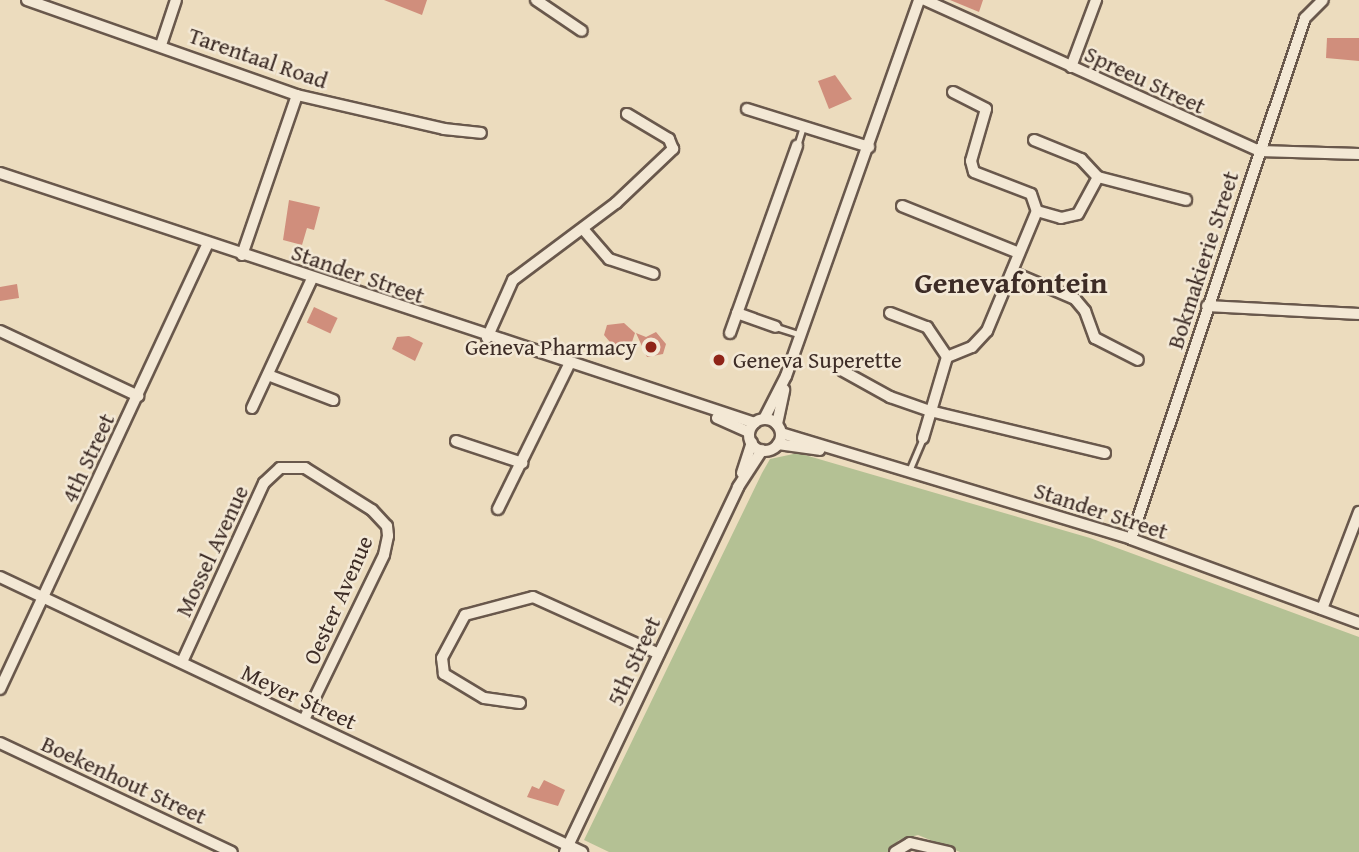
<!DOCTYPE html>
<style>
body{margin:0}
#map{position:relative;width:1359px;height:852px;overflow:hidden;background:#ecdcbe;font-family:"Gentium Book Plus",serif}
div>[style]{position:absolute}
.green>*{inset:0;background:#b4c194}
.building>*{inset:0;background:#d08e7c;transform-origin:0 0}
.roads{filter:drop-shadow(2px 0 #69584c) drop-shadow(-2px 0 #69584c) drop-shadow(0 2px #69584c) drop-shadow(0 -2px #69584c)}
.service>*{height:5px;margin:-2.5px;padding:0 2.5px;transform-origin:2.5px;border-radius:2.5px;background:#f3e8d5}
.minor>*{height:10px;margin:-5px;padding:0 5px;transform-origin:5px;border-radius:5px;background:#f3e8d5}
.minor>.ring{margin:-5px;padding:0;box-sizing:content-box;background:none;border:10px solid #f3e8d5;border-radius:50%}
.dots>*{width:19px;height:19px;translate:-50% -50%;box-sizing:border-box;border:4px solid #f3e8d5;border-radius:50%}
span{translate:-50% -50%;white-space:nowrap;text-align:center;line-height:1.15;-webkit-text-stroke:5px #f3e8d5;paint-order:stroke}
.street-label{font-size:23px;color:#3d2c26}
.poi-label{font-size:23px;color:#3d2c26}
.right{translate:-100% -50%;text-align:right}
.left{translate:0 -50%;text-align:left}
.district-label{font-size:30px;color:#3d2c26;font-weight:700}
</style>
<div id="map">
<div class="green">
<div style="clip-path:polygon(798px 453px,1090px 538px,1359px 637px,1359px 852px,960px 852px,918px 835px,899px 840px,888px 852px,609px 852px,584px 840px,762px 473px,770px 459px)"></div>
</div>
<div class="building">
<div style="clip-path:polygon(384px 0,427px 0,422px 15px)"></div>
<div style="clip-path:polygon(950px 0,983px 0,979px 12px)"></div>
<div style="clip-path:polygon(1327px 38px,1359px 38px,1359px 61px,1326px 58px)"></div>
<div style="clip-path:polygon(835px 75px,852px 99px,829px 109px,818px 81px)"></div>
<div style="clip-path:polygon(289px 200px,320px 207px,314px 230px,307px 228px,302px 245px,283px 240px)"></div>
<div style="clip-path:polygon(17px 284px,19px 298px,0 301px,0 287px)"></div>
<div style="left:314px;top:307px;width:26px;height:17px;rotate:25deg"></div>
<div style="clip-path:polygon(624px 323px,635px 333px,631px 345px,615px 348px,604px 335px,607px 325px)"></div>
<div style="clip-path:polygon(656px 332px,666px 344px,663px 354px,647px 357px,636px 333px,646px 337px)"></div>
<div style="clip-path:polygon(409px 336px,423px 343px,415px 361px,392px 349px,397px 337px)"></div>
<div style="clip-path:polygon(544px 780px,565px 790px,558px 806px,527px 797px,532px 786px,539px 789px)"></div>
</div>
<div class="roads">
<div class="service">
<div style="left:797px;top:146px;width:21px;rotate:-73deg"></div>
<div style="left:776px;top:327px;width:25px;rotate:18deg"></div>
<div style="left:909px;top:471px;width:36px;rotate:-67deg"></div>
</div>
<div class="minor">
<div style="left:27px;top:0;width:286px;rotate:19.4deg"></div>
<div style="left:297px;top:95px;width:151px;rotate:13deg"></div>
<div style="left:444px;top:129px;width:37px;rotate:6deg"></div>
<div style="left:536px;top:0;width:55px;rotate:34deg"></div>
<div style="left:925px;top:0;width:367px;rotate:24.3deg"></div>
<div style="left:1259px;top:151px;width:100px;rotate:1.7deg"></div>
<div style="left:161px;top:45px;width:47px;rotate:-71.6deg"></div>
<div style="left:1071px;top:67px;width:72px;rotate:-69.5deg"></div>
<div style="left:953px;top:92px;width:37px;rotate:27deg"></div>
<div style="left:986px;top:109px;width:54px;rotate:106.1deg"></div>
<div style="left:971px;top:161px;width:11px;rotate:75deg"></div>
<div style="left:974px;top:172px;width:61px;rotate:21.1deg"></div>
<div style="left:1031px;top:194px;width:18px;rotate:71deg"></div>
<div style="left:747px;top:109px;width:128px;rotate:17.3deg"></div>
<div style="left:1034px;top:140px;width:51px;rotate:22deg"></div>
<div style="left:1081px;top:159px;width:25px;rotate:47deg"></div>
<div style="left:0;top:173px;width:795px;rotate:18.32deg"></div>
<div style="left:902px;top:206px;width:126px;rotate:21.9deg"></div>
<div style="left:583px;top:229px;width:40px;rotate:49deg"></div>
<div style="left:609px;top:259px;width:47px;rotate:18.4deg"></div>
<div style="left:242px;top:255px;width:169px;rotate:-71deg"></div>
<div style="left:1012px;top:272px;width:69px;rotate:23.2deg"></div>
<div style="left:1075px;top:299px;width:16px;rotate:50deg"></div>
<div style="left:1085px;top:311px;width:29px;rotate:70deg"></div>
<div style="left:1095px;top:338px;width:48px;rotate:27.1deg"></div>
<div style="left:1207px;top:306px;width:152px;rotate:3deg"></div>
<div style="left:737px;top:313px;width:41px;rotate:19.7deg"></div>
<div style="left:890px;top:313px;width:40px;rotate:21deg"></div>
<div style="left:927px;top:327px;width:36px;rotate:56deg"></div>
<div style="left:0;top:331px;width:153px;rotate:25.2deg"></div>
<div style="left:730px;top:333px;width:199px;rotate:-70.3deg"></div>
<div style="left:487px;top:338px;width:64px;rotate:-65.9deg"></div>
<div style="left:513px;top:280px;width:129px;rotate:-36.8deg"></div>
<div style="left:616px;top:203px;width:79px;rotate:-43.5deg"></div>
<div style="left:673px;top:149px;width:11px;rotate:-112deg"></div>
<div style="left:669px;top:139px;width:49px;rotate:-149.2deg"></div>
<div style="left:843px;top:371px;width:54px;rotate:29deg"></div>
<div style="left:890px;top:397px;width:42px;rotate:19.3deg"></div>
<div style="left:930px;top:411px;width:180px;rotate:13.5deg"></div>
<div style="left:268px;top:375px;width:70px;rotate:21deg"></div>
<div style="left:252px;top:408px;width:142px;rotate:-65.1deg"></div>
<div style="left:717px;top:418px;width:35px;rotate:24deg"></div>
<div style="left:764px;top:419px;width:48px;rotate:-62.9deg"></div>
<div style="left:786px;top:376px;width:399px;rotate:-70.5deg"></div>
<div class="ring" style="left:749px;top:419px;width:22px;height:22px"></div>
<div style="left:777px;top:424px;width:35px;rotate:-78deg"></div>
<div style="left:781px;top:433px;width:366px;rotate:16.8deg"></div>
<div style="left:1131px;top:539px;width:243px;rotate:20.2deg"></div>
<div style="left:923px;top:438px;width:84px;rotate:-73.5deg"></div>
<div style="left:947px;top:357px;width:27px;rotate:-22deg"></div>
<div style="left:972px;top:347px;width:22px;rotate:-47deg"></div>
<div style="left:987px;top:331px;width:130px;rotate:-67.4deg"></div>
<div style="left:1037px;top:211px;width:25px;rotate:16deg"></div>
<div style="left:1061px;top:218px;width:17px;rotate:-13deg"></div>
<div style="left:1078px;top:214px;width:42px;rotate:-61.6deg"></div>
<div style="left:1098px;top:177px;width:91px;rotate:14.6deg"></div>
<div style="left:456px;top:441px;width:70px;rotate:18.4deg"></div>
<div style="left:778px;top:444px;width:42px;rotate:8.1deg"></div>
<div style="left:742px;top:473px;width:32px;rotate:-72deg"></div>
<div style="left:498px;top:509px;width:161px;rotate:-63.8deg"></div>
<div style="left:1131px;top:539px;width:549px;rotate:-71.53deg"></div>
<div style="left:1305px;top:18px;width:25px;rotate:-45deg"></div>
<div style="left:0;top:577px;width:644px;rotate:25.29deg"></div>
<div style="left:1322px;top:609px;width:104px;rotate:-69.1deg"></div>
<div style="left:182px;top:662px;width:197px;rotate:-65.4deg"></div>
<div style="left:264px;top:483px;width:22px;rotate:-43deg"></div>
<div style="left:280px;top:468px;width:25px"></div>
<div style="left:305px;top:468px;width:79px;rotate:32.1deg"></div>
<div style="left:372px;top:510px;width:22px;rotate:47deg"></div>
<div style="left:387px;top:526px;width:10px;rotate:84deg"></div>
<div style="left:388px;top:536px;width:19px;rotate:102deg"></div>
<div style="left:384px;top:555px;width:183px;rotate:115.9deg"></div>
<div style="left:0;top:689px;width:492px;rotate:-65deg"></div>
<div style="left:520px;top:703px;width:36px;rotate:-172deg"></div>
<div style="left:484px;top:698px;width:47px;rotate:-149deg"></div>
<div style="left:444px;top:674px;width:16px;rotate:-97deg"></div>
<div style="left:442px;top:658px;width:49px;rotate:-61.9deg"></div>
<div style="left:465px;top:615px;width:70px;rotate:-14.8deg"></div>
<div style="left:533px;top:597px;width:138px;rotate:24.3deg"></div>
<div style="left:0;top:743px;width:256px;rotate:25.2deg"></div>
<div style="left:565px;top:852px;width:404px;rotate:-64.6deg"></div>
<div style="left:738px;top:487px;width:44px;rotate:-57deg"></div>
<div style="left:895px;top:852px;width:17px;rotate:-31deg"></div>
<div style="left:910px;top:843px;width:40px;rotate:13deg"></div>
</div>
</div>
<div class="dots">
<div style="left:651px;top:347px;background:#8f2418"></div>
<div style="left:719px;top:360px;background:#8f2418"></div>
</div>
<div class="street-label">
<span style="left:258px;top:58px;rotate:19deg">Tarentaal Road</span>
<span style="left:1145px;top:80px;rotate:25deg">Spreeu Street</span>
<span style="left:1203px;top:260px;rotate:-72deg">Bokmakierie Street</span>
<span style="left:358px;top:274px;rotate:19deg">Stander Street</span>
<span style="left:88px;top:458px;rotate:-65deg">4th Street</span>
<span style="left:1101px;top:511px;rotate:18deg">Stander Street</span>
<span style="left:212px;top:551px;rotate:-65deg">Mossel Avenue</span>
<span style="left:338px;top:600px;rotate:-66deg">Oester Avenue</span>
<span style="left:634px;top:661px;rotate:-65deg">5th Street</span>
<span style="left:299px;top:697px;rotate:25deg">Meyer Street</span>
<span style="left:124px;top:780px;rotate:25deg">Boekenhout Street</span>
</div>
<div class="poi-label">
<span class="right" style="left:637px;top:347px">Geneva Pharmacy</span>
<span class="left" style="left:733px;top:360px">Geneva Superette</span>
</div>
<div class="district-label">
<span style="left:1011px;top:282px">Genevafontein</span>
</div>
</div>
